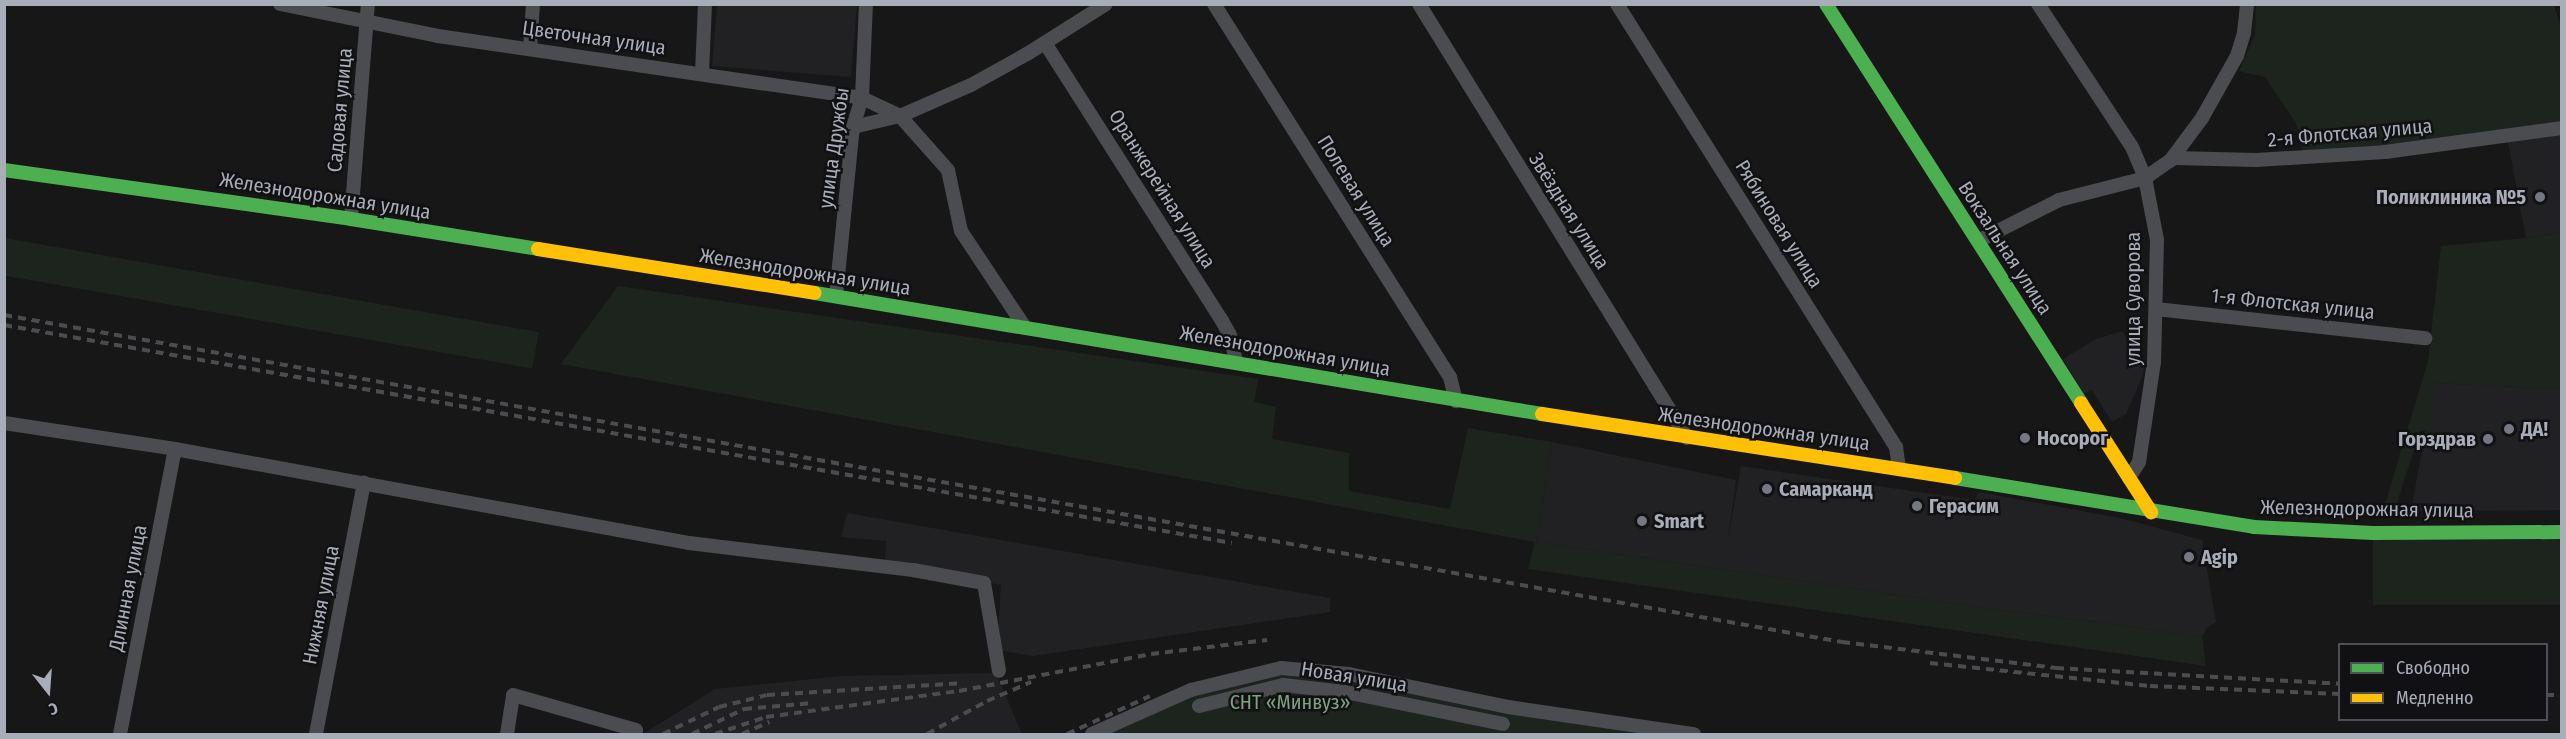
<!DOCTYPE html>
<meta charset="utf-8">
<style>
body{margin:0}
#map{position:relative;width:2566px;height:739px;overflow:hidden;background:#171717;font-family:"Fira Sans Condensed",sans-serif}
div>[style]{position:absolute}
.built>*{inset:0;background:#212123}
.green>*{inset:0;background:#1d241e;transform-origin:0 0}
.street>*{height:14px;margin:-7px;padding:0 7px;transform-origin:7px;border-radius:7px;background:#4b4c50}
.fast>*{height:14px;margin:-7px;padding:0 7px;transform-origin:7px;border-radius:7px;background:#4caf50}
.slow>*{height:14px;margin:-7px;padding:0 7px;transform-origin:7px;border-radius:7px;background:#ffc107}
.rail>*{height:4px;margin-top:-2px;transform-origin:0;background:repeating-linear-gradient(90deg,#4b4c4f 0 8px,transparent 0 14px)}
.dots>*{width:16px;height:16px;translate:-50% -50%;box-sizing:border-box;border:3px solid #111113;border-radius:50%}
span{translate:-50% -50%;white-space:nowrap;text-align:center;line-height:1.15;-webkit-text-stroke:5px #111113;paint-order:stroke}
.street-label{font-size:20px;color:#a8adb8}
.poi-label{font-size:20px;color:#a8adb8;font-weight:700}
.right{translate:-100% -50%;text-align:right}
.left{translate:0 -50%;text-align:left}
.park-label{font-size:20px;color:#7fa381}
.frame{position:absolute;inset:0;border:6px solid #a8adb8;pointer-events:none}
.legend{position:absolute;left:2338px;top:643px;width:210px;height:78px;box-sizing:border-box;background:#111113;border:2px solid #4d4f55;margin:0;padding:8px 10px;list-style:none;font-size:18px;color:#a8adb8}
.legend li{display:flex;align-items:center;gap:12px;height:30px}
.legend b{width:30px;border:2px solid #4d4f55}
.north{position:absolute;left:18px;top:661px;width:60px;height:60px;-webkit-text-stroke:4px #111113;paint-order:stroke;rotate:163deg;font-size:16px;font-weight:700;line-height:24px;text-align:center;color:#a8adb8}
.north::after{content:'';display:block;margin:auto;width:21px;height:27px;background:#a8adb8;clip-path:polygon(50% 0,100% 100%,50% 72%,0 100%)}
</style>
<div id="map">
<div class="built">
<div style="clip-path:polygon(717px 5px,857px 5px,851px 77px,712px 66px)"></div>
<div style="clip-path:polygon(2561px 133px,2561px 232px,2526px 238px,2508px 142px)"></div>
<div style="clip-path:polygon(2122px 331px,2144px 368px,2143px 375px,2126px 414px,2112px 422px,2092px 390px,2084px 394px,2063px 359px,2096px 339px)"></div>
<div style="clip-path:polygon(2434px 383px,2561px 389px,2561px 510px,2411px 511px)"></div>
<div style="clip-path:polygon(1552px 442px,1736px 480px,1728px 540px,1741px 466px,1974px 500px,1979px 492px,2120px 518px,2202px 540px,2216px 622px,2208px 627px,2202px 636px,1986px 608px,1536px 542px)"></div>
<div style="clip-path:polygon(847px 513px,1330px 598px,1330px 612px,1033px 656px,997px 650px,1001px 585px,885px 562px,886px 541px,841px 537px)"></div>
<div style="clip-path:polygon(996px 673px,1022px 734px,643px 734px,715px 689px,841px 676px)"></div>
</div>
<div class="green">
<div style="clip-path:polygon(2256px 5px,2554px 5px,2561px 28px,2561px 128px,2304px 157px,2296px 123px,2265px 77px,2239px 71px,2255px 35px)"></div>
<div style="clip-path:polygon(2561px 232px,2561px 389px,2434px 383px,2433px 430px,2420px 431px,2394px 512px,2383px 511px,2428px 361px,2441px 246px,2526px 238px)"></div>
<div style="left:5px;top:238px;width:542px;height:37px;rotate:10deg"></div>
<div style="clip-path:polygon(618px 286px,1258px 379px,1254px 402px,1276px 407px,1272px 439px,1349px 453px,1349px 491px,1450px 509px,1468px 428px,1552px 442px,1536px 542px,1986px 608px,2202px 636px,2206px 666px,1528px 569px,1535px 542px,561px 364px)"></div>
<div style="left:2561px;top:532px;width:73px;height:188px;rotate:90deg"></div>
<div style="clip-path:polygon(1281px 668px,1694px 734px,1092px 734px,1191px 690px)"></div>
</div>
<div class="street">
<div style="left:280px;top:4px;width:161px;rotate:11.4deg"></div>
<div style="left:438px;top:36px;width:429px;rotate:8.3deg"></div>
<div style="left:862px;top:98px;width:42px;rotate:25.3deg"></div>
<div style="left:900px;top:116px;width:72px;rotate:48.4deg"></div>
<div style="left:948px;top:170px;width:62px;rotate:78deg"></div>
<div style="left:961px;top:231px;width:114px;rotate:56.4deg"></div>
<div style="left:1214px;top:4px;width:441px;rotate:57.7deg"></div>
<div style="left:1450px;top:377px;width:25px;rotate:76deg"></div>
<div style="left:1419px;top:4px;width:510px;rotate:58.3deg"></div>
<div style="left:1617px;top:4px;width:524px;rotate:57.8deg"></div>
<div style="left:1896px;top:447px;width:21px;rotate:82deg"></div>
<div style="left:2038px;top:4px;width:171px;rotate:56.7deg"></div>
<div style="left:2132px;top:147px;width:34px;rotate:67deg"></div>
<div style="left:2145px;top:178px;width:63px;rotate:79deg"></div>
<div style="left:2157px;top:240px;width:122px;rotate:91.4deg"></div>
<div style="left:2154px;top:362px;width:101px;rotate:98.5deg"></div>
<div style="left:2139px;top:462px;width:19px;rotate:122deg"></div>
<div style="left:1045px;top:43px;width:327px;rotate:57.5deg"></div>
<div style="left:1221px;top:319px;width:18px;rotate:61deg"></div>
<div style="left:1230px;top:335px;width:27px;rotate:77deg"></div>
<div style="left:530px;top:49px;width:45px;rotate:-86.2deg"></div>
<div style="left:702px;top:73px;width:69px;rotate:-87.5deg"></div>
<div style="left:853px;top:127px;width:48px;rotate:-13.2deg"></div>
<div style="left:900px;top:116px;width:77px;rotate:-23.6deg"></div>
<div style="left:971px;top:85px;width:64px;rotate:-29deg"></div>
<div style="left:1027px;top:54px;width:93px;rotate:-32.3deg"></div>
<div style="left:2170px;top:161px;width:54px;rotate:-53.3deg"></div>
<div style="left:2202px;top:118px;width:71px;rotate:-60.6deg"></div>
<div style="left:2237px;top:56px;width:24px;rotate:-73deg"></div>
<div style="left:2244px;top:33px;width:29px;rotate:-84deg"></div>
<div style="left:2145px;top:178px;width:35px;rotate:-35deg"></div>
<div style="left:2174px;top:158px;width:82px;rotate:1.4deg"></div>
<div style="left:2256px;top:160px;width:129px;rotate:-3.5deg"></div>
<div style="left:2385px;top:152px;width:179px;rotate:-7.7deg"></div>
<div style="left:351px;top:219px;width:216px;rotate:-85.5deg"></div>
<div style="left:1978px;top:241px;width:91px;rotate:-26.8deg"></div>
<div style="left:2059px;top:200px;width:89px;rotate:-14.3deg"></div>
<div style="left:2145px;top:178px;width:9px;rotate:-36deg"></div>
<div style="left:836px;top:296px;width:170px;rotate:-84.3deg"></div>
<div style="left:853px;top:127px;width:30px;rotate:-73deg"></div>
<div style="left:862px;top:98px;width:94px;rotate:-87.6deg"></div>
<div style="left:2156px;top:309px;width:271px;rotate:6.2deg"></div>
<div style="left:4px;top:423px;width:173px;rotate:8.6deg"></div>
<div style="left:175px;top:449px;width:523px;rotate:10.36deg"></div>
<div style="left:689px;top:543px;width:226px;rotate:6.9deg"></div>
<div style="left:913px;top:570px;width:72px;rotate:10.4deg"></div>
<div style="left:984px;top:583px;width:89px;rotate:80.3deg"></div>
<div style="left:1199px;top:706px;width:87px;rotate:-14deg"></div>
<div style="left:1283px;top:685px;width:62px;rotate:6.4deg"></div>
<div style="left:1345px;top:692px;width:161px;rotate:11.4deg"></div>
<div style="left:120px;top:734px;width:290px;rotate:-79.1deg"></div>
<div style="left:316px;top:734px;width:256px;rotate:-79.2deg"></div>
<div style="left:507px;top:734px;width:39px;rotate:-81deg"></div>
<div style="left:513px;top:695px;width:128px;rotate:15.9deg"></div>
<div style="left:1092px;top:734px;width:108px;rotate:-24deg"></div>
<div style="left:1191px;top:690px;width:93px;rotate:-13.7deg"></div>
<div style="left:1281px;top:668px;width:68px;rotate:5deg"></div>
<div style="left:1349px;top:674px;width:162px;rotate:11.7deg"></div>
<div style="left:1508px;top:707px;width:188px;rotate:8.3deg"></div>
</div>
<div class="fast">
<div style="left:1826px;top:4px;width:474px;rotate:57.4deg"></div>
<div style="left:4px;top:170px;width:350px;rotate:8deg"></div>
<div style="left:351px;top:219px;width:189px;rotate:9.1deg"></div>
<div style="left:815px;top:293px;width:737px;rotate:9.45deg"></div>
<div style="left:1955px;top:478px;width:303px;rotate:9.3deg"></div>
<div style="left:2254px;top:527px;width:119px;rotate:2.9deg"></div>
<div style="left:2373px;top:533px;width:189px;rotate:-0.3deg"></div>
</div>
<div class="slow">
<div style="left:538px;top:249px;width:280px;rotate:9deg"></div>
<div style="left:2081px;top:403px;width:130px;rotate:57.3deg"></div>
<div style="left:1542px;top:414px;width:418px;rotate:8.8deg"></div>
</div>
<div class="rail">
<div style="left:4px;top:315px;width:1867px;rotate:10.09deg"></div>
<div style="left:1842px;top:642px;width:216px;rotate:6.9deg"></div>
<div style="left:2056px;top:668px;width:284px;rotate:3.2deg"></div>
<div style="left:4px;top:325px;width:1247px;rotate:10.07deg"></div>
<div style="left:1930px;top:663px;width:221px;rotate:6deg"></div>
<div style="left:2150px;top:686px;width:190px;rotate:2.4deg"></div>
<div style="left:2546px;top:695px;width:16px"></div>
<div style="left:663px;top:734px;width:62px;rotate:-25.7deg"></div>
<div style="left:719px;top:707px;width:49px;rotate:-14deg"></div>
<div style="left:767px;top:695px;width:194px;rotate:-3.5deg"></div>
<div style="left:692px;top:734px;width:58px;rotate:-25.7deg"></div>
<div style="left:744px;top:709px;width:69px;rotate:-5deg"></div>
<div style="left:715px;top:734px;width:54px;rotate:-18.4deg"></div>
<div style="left:766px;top:717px;width:195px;rotate:-7.7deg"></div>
<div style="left:959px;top:691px;width:196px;rotate:-10.9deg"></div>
<div style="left:1151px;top:654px;width:117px;rotate:-6.9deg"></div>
<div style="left:742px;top:734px;width:30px;rotate:-24deg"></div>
<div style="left:927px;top:734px;width:68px;rotate:-28.8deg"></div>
<div style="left:987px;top:701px;width:48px;rotate:-23.4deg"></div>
<div style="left:1067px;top:734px;width:91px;rotate:-24.6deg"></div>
</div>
<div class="dots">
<div style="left:2540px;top:197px;background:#757880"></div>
<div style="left:2509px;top:429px;background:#757880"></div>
<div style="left:2025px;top:438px;background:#757880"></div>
<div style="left:2488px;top:439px;background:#757880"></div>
<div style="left:1767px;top:489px;background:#757880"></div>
<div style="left:1917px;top:506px;background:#757880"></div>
<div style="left:1642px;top:521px;background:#757880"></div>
<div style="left:2189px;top:557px;background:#757880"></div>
</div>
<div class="street-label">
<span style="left:594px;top:38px;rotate:8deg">Цветочная улица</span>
<span style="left:340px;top:110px;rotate:-85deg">Садовая улица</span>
<span style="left:2350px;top:133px;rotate:-5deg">2-я Флотская улица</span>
<span style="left:834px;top:148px;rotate:-82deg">улица Дружбы</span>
<span style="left:1162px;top:189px;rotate:58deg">Оранжерейная улица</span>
<span style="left:1356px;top:191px;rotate:58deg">Полевая улица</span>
<span style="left:325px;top:196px;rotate:9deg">Железнодорожная улица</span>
<span style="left:1569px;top:211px;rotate:58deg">Звёздная улица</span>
<span style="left:1779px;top:224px;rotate:58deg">Рябиновая улица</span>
<span style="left:2005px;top:248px;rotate:57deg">Вокзальная улица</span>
<span style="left:805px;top:272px;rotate:9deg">Железнодорожная улица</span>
<span style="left:2133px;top:299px;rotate:-90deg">улица Суворова</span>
<span style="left:2293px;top:304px;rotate:6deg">1-я Флотская улица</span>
<span style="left:1285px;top:351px;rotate:10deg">Железнодорожная улица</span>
<span style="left:1764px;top:429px;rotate:8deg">Железнодорожная улица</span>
<span style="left:2367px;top:509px;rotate:1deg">Железнодорожная улица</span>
<span style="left:128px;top:588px;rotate:-79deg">Длинная улица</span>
<span style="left:321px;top:605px;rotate:-79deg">Нижняя улица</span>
<span style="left:1354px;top:677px;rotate:9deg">Новая улица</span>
</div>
<div class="poi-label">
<span class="right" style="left:2526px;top:197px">Поликлиника №5</span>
<span class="left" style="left:2521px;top:429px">ДА!</span>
<span class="left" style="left:2037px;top:438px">Носорог</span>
<span class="right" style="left:2476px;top:439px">Горздрав</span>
<span class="left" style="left:1779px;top:489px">Самарканд</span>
<span class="left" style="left:1929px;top:506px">Герасим</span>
<span class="left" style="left:1654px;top:521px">Smart</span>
<span class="left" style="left:2201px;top:557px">Agip</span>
</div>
<div class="park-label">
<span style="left:1290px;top:702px">СНТ «Минвуз»</span>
</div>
<div class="frame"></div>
<ul class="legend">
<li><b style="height:8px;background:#4caf50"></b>Свободно</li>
<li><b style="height:8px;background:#ffc107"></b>Медленно</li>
</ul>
<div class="north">С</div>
</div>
